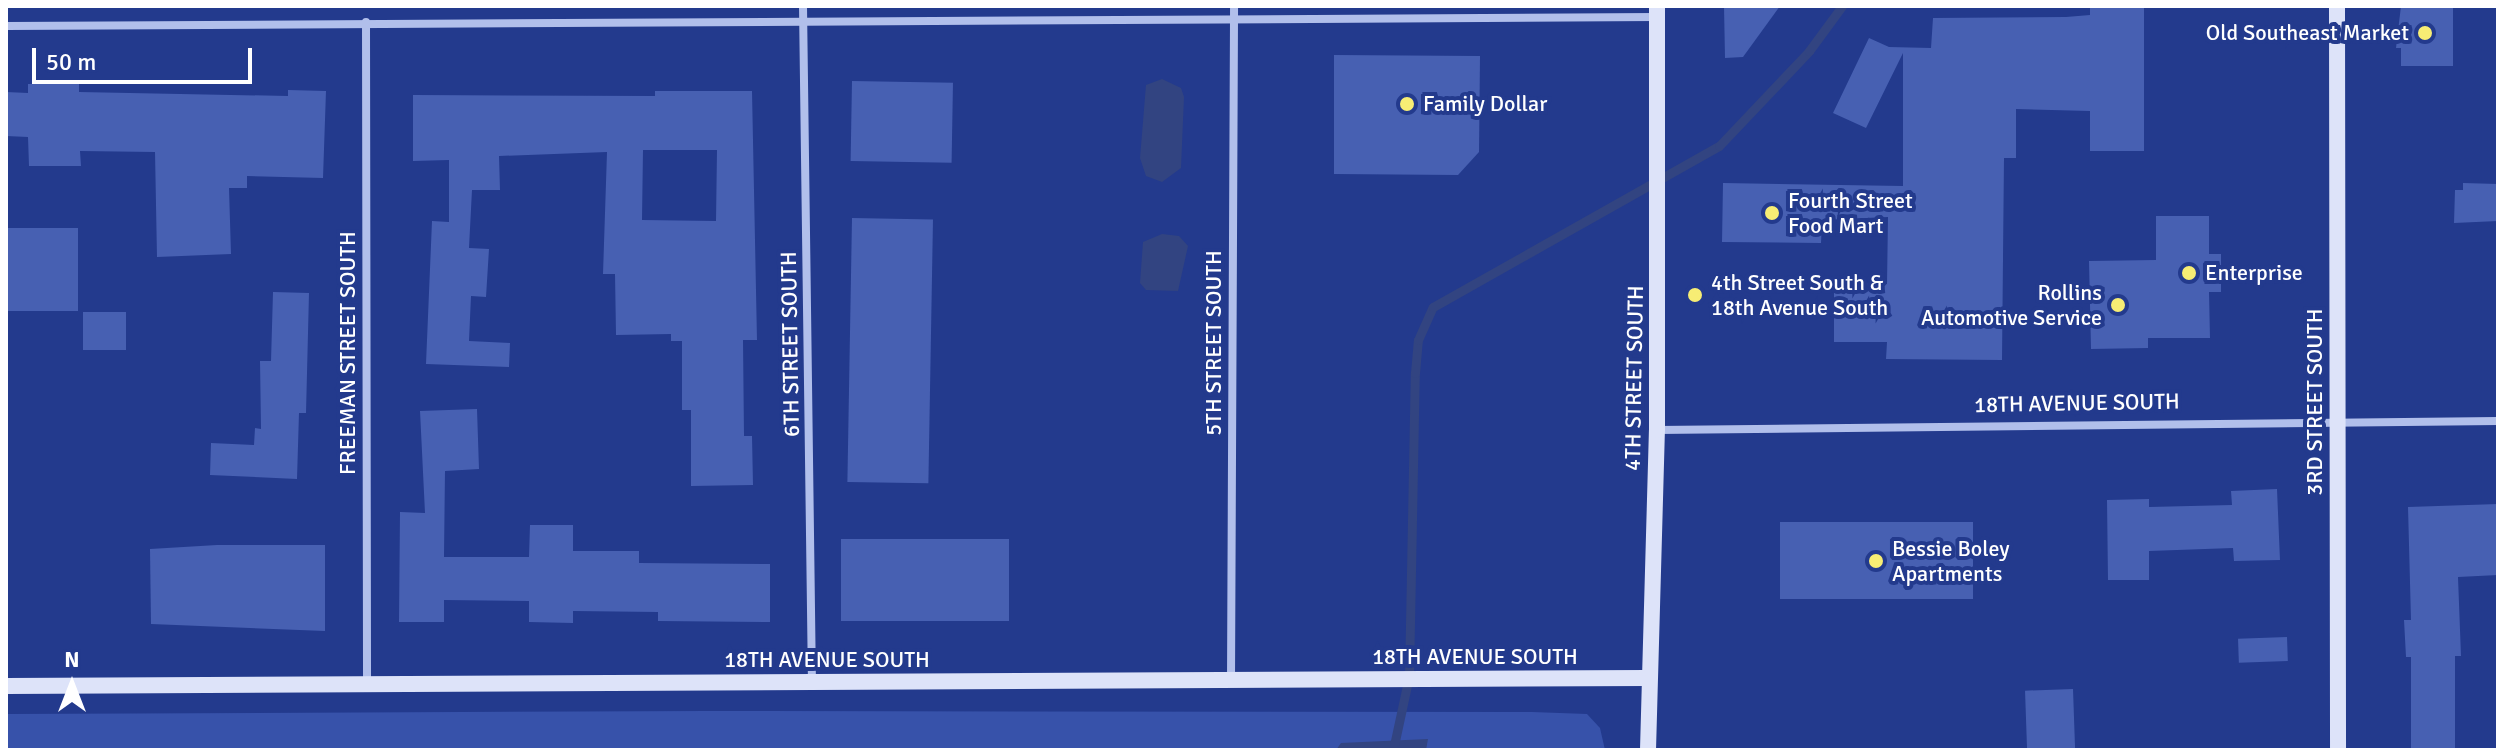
<!DOCTYPE html>
<style>
body{margin:0}
#map{position:relative;width:2504px;height:756px;overflow:hidden;background:#233a8d;font-family:Signika,sans-serif}
div>[style]{position:absolute}
.green>*{inset:0;background:#3752aa}
.water>*{inset:0;background:#324481}
.stream>*{height:9px;margin:-4.5px;padding:0 4.5px;transform-origin:4.5px;border-radius:4.5px;background:#324481}
.building>*{inset:0;background:#4760b2;transform-origin:0 0}
.street>*{height:8px;margin:-4px;padding:0 4px;transform-origin:4px;border-radius:4px;background:#b1bfeb}
.secondary>*{height:16px;margin:-8px;padding:0 8px;transform-origin:8px;border-radius:8px;background:#dde3f9}
.dots>*{width:22px;height:22px;translate:-50% -50%;box-sizing:border-box;border:4px solid #233a8d;border-radius:50%}
span{translate:-50% -50%;white-space:nowrap;text-align:center;line-height:1.15;-webkit-text-stroke:8px #233a8d;paint-order:stroke}
.poi-label{font-size:22px;color:#fff}
.right{translate:-100% -50%;text-align:right}
.left{translate:0 -50%;text-align:left}
.street-label{font-size:22px;color:#fff}
.frame{position:absolute;inset:0;border:8px solid #fff;pointer-events:none}
.north{position:absolute;left:32px;top:644px;width:80px;height:80px;-webkit-text-stroke:6px #233a8d;paint-order:stroke;rotate:0deg;font-size:22px;font-weight:700;line-height:32px;text-align:center;color:#fff}
.north::after{content:'';display:block;margin:auto;width:28px;height:36px;background:#fff;clip-path:polygon(50% 0,100% 100%,50% 72%,0 100%)}
.scale{position:absolute;left:32px;top:48px;width:220px;height:36px;box-sizing:border-box;border:4px solid #fff;border-top:0;padding-left:10px;font-size:24px;line-height:28px;white-space:nowrap;color:#fff;-webkit-text-stroke:6px #233a8d;paint-order:stroke}
</style>
<div id="map">
<div class="green">
<div style="clip-path:polygon(706px 711px,1532px 712px,1587px 714px,1600px 728px,1605px 750px,6px 750px,6px 714px)"></div>
</div>
<div class="water">
<div style="clip-path:polygon(1162px 79px,1181px 88px,1184px 97px,1181px 168px,1162px 182px,1146px 176px,1140px 158px,1146px 85px)"></div>
<div style="clip-path:polygon(1162px 234px,1179px 236px,1188px 246px,1178px 291px,1146px 290px,1140px 283px,1143px 242px)"></div>
<div style="clip-path:polygon(1428px 739px,1426px 750px,1336px 750px,1341px 743px)"></div>
</div>
<div class="stream">
<div style="left:1393px;top:750px;width:76px;rotate:-77.8deg"></div>
<div style="left:1409px;top:676px;width:303px;rotate:-88.9deg"></div>
<div style="left:1415px;top:373px;width:33px;rotate:-85deg"></div>
<div style="left:1418px;top:340px;width:36px;rotate:-66deg"></div>
<div style="left:1433px;top:307px;width:328px;rotate:-29.4deg"></div>
<div style="left:1719px;top:146px;width:131px;rotate:-46.5deg"></div>
<div style="left:1809px;top:51px;width:56px;rotate:-53.7deg"></div>
</div>
<div class="building">
<div style="clip-path:polygon(1724px 6px,1780px 6px,1743px 57px,1725px 58px)"></div>
<div style="clip-path:polygon(2090px 6px,2144px 6px,2144px 151px,2090px 151px,2090px 111px,2016px 109px,2016px 158px,2004px 158px,2002px 360px,1886px 359px,1887px 342px,1834px 342px,1834px 283px,1887px 284px,1888px 217px,1822px 220px,1821px 243px,1722px 242px,1723px 183px,1903px 186px,1903px 53px,1866px 128px,1833px 113px,1869px 38px,1889px 47px,1931px 48px,1933px 18px,2066px 17px,2090px 15px)"></div>
<div style="clip-path:polygon(2401px 6px,2453px 6px,2453px 66px,2401px 66px,2401px 48px,2396px 48px)"></div>
<div style="clip-path:polygon(1334px 55px,1480px 56px,1479px 152px,1458px 175px,1334px 174px)"></div>
<div style="left:852px;top:81px;width:101px;height:80px;rotate:1deg"></div>
<div style="clip-path:polygon(79px 83px,79px 92px,288px 96px,288px 90px,326px 91px,323px 178px,247px 176px,247px 188px,229px 188px,231px 254px,157px 257px,155px 152px,80px 151px,81px 166px,29px 166px,28px 137px,6px 136px,6px 92px,28px 93px,28px 84px)"></div>
<div style="clip-path:polygon(evenodd,655px 91px,752px 91px,757px 340px,743px 340px,744px 436px,752px 436px,753px 485px,691px 486px,691px 410px,682px 410px,682px 341px,671px 341px,671px 334px,616px 335px,615px 274px,603px 274px,607px 152px,499px 156px,500px 190px,472px 190px,469px 248px,489px 249px,486px 297px,471px 296px,469px 341px,510px 343px,509px 367px,426px 364px,432px 221px,449px 222px,449px 160px,413px 161px,413px 95px,655px 96px,655px 91px,643px 150px,717px 150px,716px 221px,642px 220px,643px 150px)"></div>
<div style="clip-path:polygon(2463px 183px,2498px 184px,2498px 221px,2454px 223px,2455px 190px,2463px 190px)"></div>
<div style="clip-path:polygon(2156px 216px,2209px 216px,2209px 254px,2221px 254px,2221px 292px,2209px 292px,2210px 338px,2148px 338px,2148px 348px,2091px 349px,2089px 261px,2156px 260px)"></div>
<div style="left:852px;top:218px;width:81px;height:264px;rotate:1deg"></div>
<div style="left:6px;top:228px;width:72px;height:83px"></div>
<div style="clip-path:polygon(273px 292px,309px 293px,306px 413px,299px 413px,297px 479px,210px 475px,211px 443px,254px 445px,255px 428px,261px 429px,260px 361px,271px 361px)"></div>
<div style="left:83px;top:312px;width:43px;height:38px"></div>
<div style="clip-path:polygon(477px 409px,479px 469px,445px 471px,444px 557px,529px 557px,530px 525px,573px 525px,573px 551px,639px 551px,639px 563px,770px 564px,770px 622px,658px 621px,658px 612px,573px 611px,573px 623px,529px 622px,529px 601px,444px 600px,444px 622px,399px 622px,400px 512px,425px 513px,420px 411px)"></div>
<div style="clip-path:polygon(2277px 489px,2280px 560px,2234px 561px,2233px 548px,2149px 551px,2149px 580px,2108px 580px,2107px 500px,2149px 499px,2149px 507px,2232px 505px,2231px 491px)"></div>
<div style="clip-path:polygon(2498px 504px,2498px 575px,2458px 577px,2461px 656px,2455px 656px,2455px 750px,2411px 750px,2411px 657px,2406px 657px,2404px 620px,2411px 620px,2408px 507px)"></div>
<div style="left:1780px;top:522px;width:193px;height:77px"></div>
<div style="left:1009px;top:539px;width:82px;height:168px;rotate:90deg"></div>
<div style="clip-path:polygon(217px 545px,325px 545px,325px 631px,151px 624px,150px 549px)"></div>
<div style="left:2287px;top:637px;width:24px;height:49px;rotate:88deg"></div>
<div style="left:2073px;top:689px;width:59px;height:48px;rotate:88deg"></div>
</div>
<div class="street">
<div style="left:803px;top:6px;width:676px;rotate:89.24deg"></div>
<div style="left:366px;top:22px;width:662px;rotate:89.91deg"></div>
<div style="left:6px;top:26px;width:1651px;rotate:-0.31deg"></div>
<div style="left:1657px;top:430px;width:841px;rotate:-0.61deg"></div>
<div style="left:1231px;top:680px;width:674px;rotate:-89.74deg"></div>
</div>
<div class="secondary">
<div style="left:2337px;top:6px;width:744px;rotate:89.92deg"></div>
<div style="left:6px;top:686px;width:1642px;rotate:-0.28deg"></div>
<div style="left:1648px;top:750px;width:320px;rotate:-88.4deg"></div>
<div style="left:1657px;top:430px;width:424px;rotate:-90deg"></div>
</div>
<div class="dots">
<div style="left:2425px;top:33px;background:#f7ed74"></div>
<div style="left:1407px;top:104px;background:#f7ed74"></div>
<div style="left:1772px;top:213px;background:#f7ed74"></div>
<div style="left:2189px;top:273px;background:#f7ed74"></div>
<div style="left:1695px;top:295px;background:#f7ed74"></div>
<div style="left:2118px;top:305px;background:#f7ed74"></div>
<div style="left:1876px;top:561px;background:#f7ed74"></div>
</div>
<div class="poi-label">
<span class="right" style="left:2409px;top:33px">Old Southeast Market</span>
<span class="left" style="left:1423px;top:104px">Family Dollar</span>
<span class="left" style="left:1788px;top:213px">Fourth Street<br>Food Mart</span>
<span class="left" style="left:2205px;top:273px">Enterprise</span>
<span class="left" style="left:1711px;top:295px">4th Street South &amp;<br>18th Avenue South</span>
<span class="right" style="left:2102px;top:305px">Rollins<br>Automotive Service</span>
<span class="left" style="left:1892px;top:561px">Bessie Boley<br>Apartments</span>
</div>
<div class="street-label">
<span style="left:1214px;top:343px;rotate:-90deg">5TH STREET SOUTH</span>
<span style="left:790px;top:344px;rotate:-91deg">6TH STREET SOUTH</span>
<span style="left:348px;top:353px;rotate:-90deg">FREEMAN STREET SOUTH</span>
<span style="left:1634px;top:378px;rotate:-89deg">4TH STREET SOUTH</span>
<span style="left:2315px;top:402px;rotate:-90deg">3RD STREET SOUTH</span>
<span style="left:2077px;top:403px;rotate:-1deg">18TH AVENUE SOUTH</span>
<span style="left:1475px;top:657px">18TH AVENUE SOUTH</span>
<span style="left:827px;top:660px">18TH AVENUE SOUTH</span>
</div>
<div class="frame"></div>
<div class="north">N</div>
<div class="scale">50 m</div>
</div>
